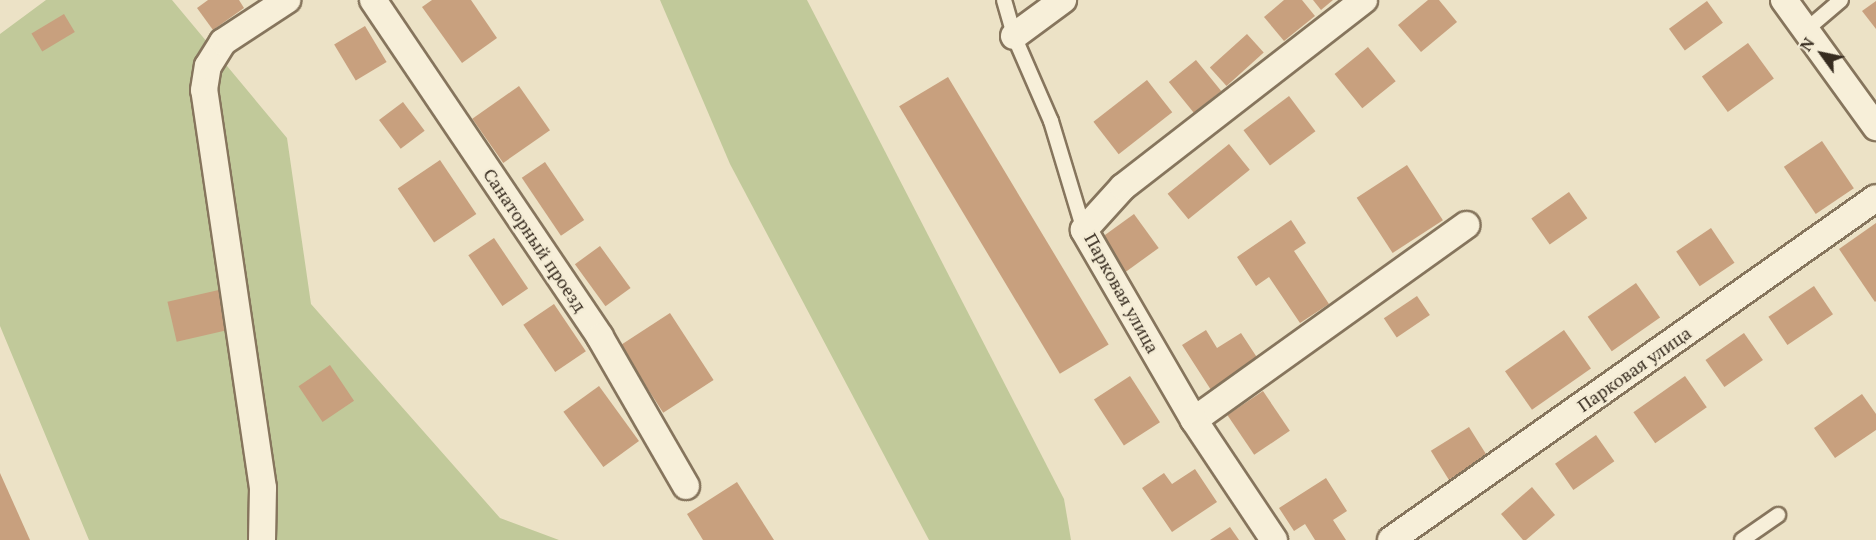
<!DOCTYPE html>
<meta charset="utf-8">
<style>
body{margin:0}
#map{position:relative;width:1876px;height:540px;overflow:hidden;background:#ece2c6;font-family:"PT Serif",serif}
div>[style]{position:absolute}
.green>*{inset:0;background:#c1c99a}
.building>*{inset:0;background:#c8a07e;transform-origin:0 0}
.roads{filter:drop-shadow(2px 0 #86755d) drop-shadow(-2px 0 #86755d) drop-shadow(0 2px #86755d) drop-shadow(0 -2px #86755d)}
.service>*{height:14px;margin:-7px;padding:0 7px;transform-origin:7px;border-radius:7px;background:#f7efd9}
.minor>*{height:26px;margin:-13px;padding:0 13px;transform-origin:13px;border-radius:13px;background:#f7efd9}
span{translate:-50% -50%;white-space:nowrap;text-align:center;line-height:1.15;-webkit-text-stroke:4.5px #f4ecd5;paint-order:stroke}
.street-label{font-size:18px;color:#372c20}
.north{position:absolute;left:1792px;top:24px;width:60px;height:60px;-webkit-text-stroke:4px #f4ecd5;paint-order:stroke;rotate:303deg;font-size:16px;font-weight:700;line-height:24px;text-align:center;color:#372c20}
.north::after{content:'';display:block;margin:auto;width:21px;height:27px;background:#372c20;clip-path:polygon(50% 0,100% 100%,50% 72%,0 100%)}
</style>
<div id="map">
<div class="green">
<div style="clip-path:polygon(46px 0,172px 0,287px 138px,311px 304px,500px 518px,559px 540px,89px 540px,0 326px,0 34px)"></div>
<div style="clip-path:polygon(660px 0,807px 0,1064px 499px,1071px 540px,929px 540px,730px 164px)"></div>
</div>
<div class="building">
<div style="clip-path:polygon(208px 0,239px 0,244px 8px,213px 30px,197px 8px)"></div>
<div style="clip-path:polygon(432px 0,471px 0,497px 38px,462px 63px,422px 7px)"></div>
<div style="clip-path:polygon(1284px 0,1302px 0,1315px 16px,1284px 41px,1264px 17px)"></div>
<div style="clip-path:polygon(1313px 0,1333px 0,1321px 10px)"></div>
<div style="clip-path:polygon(1428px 0,1439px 0,1457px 22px,1421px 52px,1398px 25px)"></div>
<div style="left:1707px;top:1px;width:27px;height:47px;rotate:54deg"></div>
<div style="clip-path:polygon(1876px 1px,1876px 29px,1862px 11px)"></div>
<div style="left:64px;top:14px;width:21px;height:38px;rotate:59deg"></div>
<div style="left:365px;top:26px;width:42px;height:36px;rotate:59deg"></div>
<div style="left:1247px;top:34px;width:25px;height:50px;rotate:48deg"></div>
<div style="left:1748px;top:43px;width:44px;height:57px;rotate:54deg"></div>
<div style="left:1368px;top:47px;width:44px;height:43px;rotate:51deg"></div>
<div style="left:1196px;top:60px;width:40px;height:35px;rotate:51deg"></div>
<div style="left:948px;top:77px;width:312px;height:57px;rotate:59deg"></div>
<div style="left:1147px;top:80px;width:41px;height:68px;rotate:52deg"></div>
<div style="left:519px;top:86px;width:54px;height:57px;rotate:55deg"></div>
<div style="left:1289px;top:96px;width:44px;height:57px;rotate:53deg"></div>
<div style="left:403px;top:102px;width:36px;height:30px;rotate:53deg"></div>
<div style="left:1822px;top:141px;width:57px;height:46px;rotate:56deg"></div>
<div style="left:1229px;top:144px;width:33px;height:79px;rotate:51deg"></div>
<div style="left:440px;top:160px;width:65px;height:51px;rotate:56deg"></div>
<div style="left:545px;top:162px;width:70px;height:28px;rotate:56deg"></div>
<div style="left:1407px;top:165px;width:66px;height:60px;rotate:57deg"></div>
<div style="left:1569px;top:192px;width:32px;height:46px;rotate:55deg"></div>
<div style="left:1134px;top:214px;width:42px;height:44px;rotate:54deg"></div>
<div style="clip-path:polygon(1291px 220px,1306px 243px,1294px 251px,1329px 304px,1300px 323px,1269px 277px,1256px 286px,1237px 257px)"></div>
<div style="clip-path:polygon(1876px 223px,1876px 301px,1875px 302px,1839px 249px)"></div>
<div style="left:1711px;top:228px;width:42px;height:42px;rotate:56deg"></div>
<div style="left:494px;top:238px;width:61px;height:31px;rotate:56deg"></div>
<div style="left:600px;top:246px;width:52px;height:31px;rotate:54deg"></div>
<div style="left:1636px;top:283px;width:42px;height:59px;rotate:55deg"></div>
<div style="left:1814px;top:286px;width:34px;height:55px;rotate:56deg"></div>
<div style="left:223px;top:289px;width:41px;height:57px;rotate:77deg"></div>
<div style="left:1417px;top:296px;width:23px;height:40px;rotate:56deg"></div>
<div style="left:554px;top:304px;width:57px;height:37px;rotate:56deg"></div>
<div style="left:670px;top:313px;width:80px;height:60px;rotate:57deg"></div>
<div style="clip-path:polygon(1206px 330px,1217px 348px,1241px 333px,1258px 359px,1211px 390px,1182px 345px)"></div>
<div style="left:1564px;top:330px;width:47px;height:72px;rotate:55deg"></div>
<div style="left:1744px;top:333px;width:33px;height:47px;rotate:55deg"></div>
<div style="left:330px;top:365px;width:43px;height:38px;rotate:56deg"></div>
<div style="left:1130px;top:376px;width:55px;height:43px;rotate:57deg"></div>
<div style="left:1685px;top:376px;width:38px;height:63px;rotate:55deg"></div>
<div style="left:599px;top:386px;width:68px;height:44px;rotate:54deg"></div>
<div style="left:1263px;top:391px;width:48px;height:43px;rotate:56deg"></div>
<div style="clip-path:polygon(1862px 394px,1876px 414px,1876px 430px,1835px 458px,1814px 428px)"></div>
<div style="left:1469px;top:427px;width:34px;height:45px;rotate:58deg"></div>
<div style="left:1596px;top:435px;width:32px;height:50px;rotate:55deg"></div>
<div style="clip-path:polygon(1195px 469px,1217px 502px,1172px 532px,1142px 488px,1164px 473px,1172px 484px)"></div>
<div style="clip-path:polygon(0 473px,30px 540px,0 540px)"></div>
<div style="clip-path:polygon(1326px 478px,1347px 511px,1333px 520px,1346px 540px,1315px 540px,1305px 524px,1294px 531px,1279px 508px)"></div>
<div style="clip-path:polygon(737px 482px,774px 540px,703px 540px,687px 514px)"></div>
<div style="clip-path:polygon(1532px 487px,1555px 515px,1526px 540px,1523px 540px,1501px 514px)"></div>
<div style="clip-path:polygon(1230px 527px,1239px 540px,1210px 540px)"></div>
</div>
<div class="roads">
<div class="service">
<div style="left:1004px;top:0;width:37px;rotate:74deg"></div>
<div style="left:1014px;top:36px;width:93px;rotate:66.5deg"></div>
<div style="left:1051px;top:121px;width:114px;rotate:73.2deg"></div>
<div style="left:1806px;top:30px;width:46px;rotate:-40.6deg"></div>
<div style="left:1742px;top:540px;width:44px;rotate:-34.8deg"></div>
</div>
<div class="minor">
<div style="left:373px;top:0;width:406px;rotate:56deg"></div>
<div style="left:600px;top:337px;width:172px;rotate:60deg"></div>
<div style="left:1784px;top:0;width:157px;rotate:54.1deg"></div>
<div style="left:1014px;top:36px;width:61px;rotate:-36.3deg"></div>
<div style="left:1194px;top:420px;width:335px;rotate:-35.6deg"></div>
<div style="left:262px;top:540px;width:52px;rotate:-88.9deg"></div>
<div style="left:263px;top:488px;width:402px;rotate:-98.4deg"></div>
<div style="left:204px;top:90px;width:24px;rotate:-81deg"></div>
<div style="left:208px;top:66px;width:28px;rotate:-58deg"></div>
<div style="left:223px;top:42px;width:77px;rotate:-33.3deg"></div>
<div style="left:1274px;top:540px;width:144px;rotate:-123.7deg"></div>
<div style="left:1194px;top:420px;width:220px;rotate:-120.1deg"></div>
<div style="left:1084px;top:230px;width:58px;rotate:-47.8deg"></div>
<div style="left:1123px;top:187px;width:305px;rotate:-37.8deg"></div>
<div style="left:1391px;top:540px;width:593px;rotate:-35.19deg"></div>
</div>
</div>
<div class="street-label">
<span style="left:535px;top:240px;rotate:56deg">Санаторный проезд</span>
<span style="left:1122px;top:293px;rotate:61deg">Парковая улица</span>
<span style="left:1634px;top:369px;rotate:-35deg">Парковая улица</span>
</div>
<div class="north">N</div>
</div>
